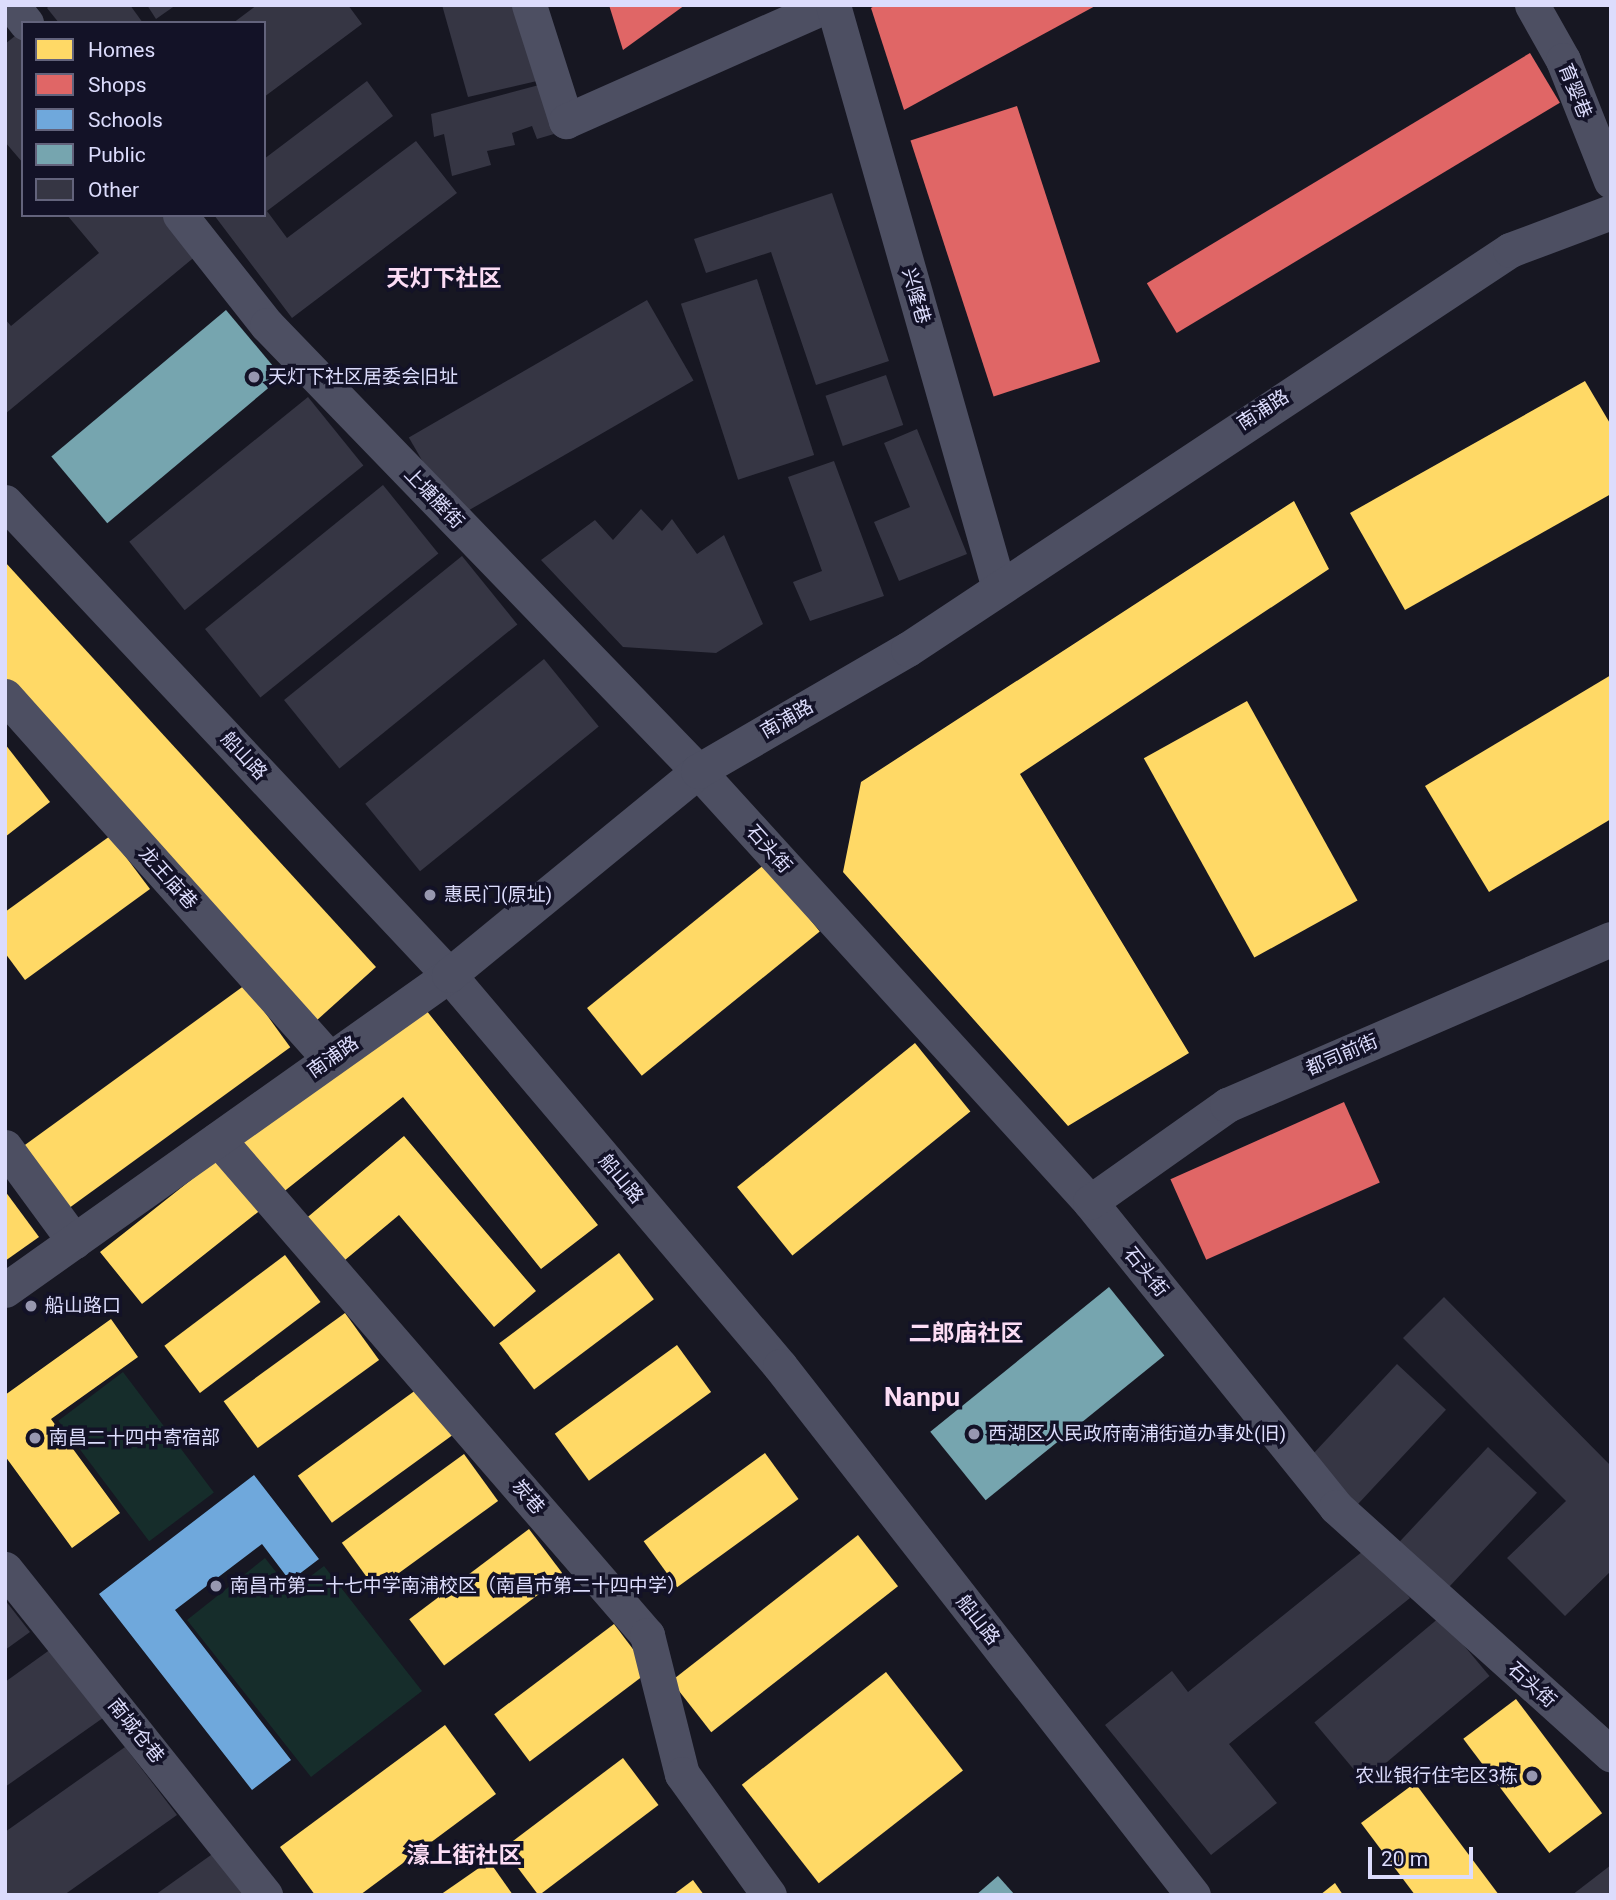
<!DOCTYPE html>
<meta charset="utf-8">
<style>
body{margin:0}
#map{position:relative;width:1616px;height:1900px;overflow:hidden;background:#171722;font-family:Roboto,"Noto Sans SC",sans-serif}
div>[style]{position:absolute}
.green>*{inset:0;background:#162d2b;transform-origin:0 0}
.homes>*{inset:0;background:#ffd966;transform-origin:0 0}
.shops>*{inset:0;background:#e06666;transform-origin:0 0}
.schools>*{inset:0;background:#6fa8dc}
.public>*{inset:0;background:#76a5af;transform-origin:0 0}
.building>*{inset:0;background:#363644;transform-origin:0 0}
.minor>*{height:35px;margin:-17.5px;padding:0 17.5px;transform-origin:17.5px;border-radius:17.5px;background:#4d4f62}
.dots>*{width:19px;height:19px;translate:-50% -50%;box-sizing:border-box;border:4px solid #131227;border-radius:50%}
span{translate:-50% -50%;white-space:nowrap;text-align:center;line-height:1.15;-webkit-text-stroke:7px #131227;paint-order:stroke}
.street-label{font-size:19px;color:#dcdcfc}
.poi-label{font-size:19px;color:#dcdcfc}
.left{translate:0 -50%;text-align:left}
.right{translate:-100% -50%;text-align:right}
.quarter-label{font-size:23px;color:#fcddf5;font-weight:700}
.district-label{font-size:26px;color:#fcddf5;font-weight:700}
.frame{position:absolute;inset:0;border:7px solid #dcdcfc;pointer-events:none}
.legend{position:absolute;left:21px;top:21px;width:245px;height:196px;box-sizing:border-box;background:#131227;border:2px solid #63637c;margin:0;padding:9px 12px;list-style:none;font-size:21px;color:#dcdcfc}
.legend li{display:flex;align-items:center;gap:14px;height:35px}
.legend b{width:35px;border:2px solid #63637c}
.scale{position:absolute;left:1368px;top:1847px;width:105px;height:32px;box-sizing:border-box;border:4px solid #dcdcfc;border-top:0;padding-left:9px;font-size:21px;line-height:24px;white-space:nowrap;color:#dcdcfc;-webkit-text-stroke:5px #131227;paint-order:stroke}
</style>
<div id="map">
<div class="green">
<div style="left:123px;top:1372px;width:151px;height:81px;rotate:53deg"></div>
<div style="clip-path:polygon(265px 1558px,291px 1591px,324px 1566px,422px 1691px,311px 1777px,187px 1620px)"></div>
</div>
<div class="homes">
<div style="clip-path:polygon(1585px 381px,1611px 425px,1611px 494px,1405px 610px,1350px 513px)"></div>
<div style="clip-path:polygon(1294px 501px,1329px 569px,1020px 774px,1189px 1053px,1068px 1126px,843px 872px,861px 782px)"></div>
<div style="clip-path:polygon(5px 562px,376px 967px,316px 1021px,5px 682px)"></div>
<div style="clip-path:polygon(1611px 675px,1611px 819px,1489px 892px,1425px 786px)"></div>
<div style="left:1247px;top:701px;width:228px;height:118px;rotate:61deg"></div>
<div style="clip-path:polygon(5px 744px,50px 802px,5px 837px)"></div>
<div style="clip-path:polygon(110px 836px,150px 889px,25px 980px,5px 953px,5px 912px)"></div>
<div style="left:765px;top:864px;width:87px;height:229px;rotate:51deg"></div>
<div style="left:245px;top:985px;width:77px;height:278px;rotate:54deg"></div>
<div style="clip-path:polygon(418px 1000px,598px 1225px,541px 1269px,403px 1097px,142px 1304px,100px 1252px)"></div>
<div style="left:915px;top:1043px;width:88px;height:229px;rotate:51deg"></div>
<div style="clip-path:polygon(404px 1136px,536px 1291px,494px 1327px,399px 1215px,339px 1265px,303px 1221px)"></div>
<div style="clip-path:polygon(5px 1191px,39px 1237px,5px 1261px)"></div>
<div style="left:619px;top:1253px;width:58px;height:150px;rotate:53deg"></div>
<div style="left:285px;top:1255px;width:59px;height:151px;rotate:53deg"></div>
<div style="left:345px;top:1313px;width:58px;height:150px;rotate:54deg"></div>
<div style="clip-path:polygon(111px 1319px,138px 1357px,51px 1419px,120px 1513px,72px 1548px,5px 1456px,5px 1395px)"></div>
<div style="left:677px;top:1345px;width:58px;height:151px;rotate:54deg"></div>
<div style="left:420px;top:1387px;width:58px;height:151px;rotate:54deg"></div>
<div style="left:765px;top:1453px;width:57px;height:150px;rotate:54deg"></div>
<div style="left:464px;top:1454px;width:58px;height:151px;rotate:54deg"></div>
<div style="left:529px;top:1529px;width:58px;height:150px;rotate:53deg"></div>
<div style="left:858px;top:1535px;width:65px;height:237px;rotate:52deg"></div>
<div style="left:614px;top:1624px;width:59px;height:150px;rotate:53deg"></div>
<div style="left:886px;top:1672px;width:125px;height:183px;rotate:52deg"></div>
<div style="left:1516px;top:1699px;width:143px;height:66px;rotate:53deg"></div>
<div style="clip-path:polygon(445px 1725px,496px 1794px,360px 1895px,315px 1895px,280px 1847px)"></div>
<div style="left:623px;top:1758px;width:59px;height:150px;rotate:53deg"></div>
<div style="clip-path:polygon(1415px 1783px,1499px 1895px,1415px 1895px,1361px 1823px)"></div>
<div style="clip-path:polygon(489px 1861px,513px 1895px,440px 1895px)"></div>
<div style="clip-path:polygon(693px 1880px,704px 1895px,673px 1895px)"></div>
<div style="clip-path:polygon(1335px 1883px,1343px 1895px,1320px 1895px)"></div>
</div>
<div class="shops">
<div style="clip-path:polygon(609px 5px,685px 5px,623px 50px)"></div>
<div style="clip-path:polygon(876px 5px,1097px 5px,904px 110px,871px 8px)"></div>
<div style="left:1530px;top:53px;width:58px;height:447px;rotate:59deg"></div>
<div style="left:1017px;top:106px;width:269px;height:112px;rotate:72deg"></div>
<div style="left:1344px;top:1102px;width:88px;height:190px;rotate:66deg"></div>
</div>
<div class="schools">
<div style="clip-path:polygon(254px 1475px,319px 1559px,290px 1581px,262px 1544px,175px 1610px,291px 1760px,252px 1790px,99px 1594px)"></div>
</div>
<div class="public">
<div style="left:226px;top:310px;width:87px;height:228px;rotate:50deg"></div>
<div style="left:1109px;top:1287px;width:88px;height:230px;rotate:51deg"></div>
<div style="clip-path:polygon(998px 1876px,1015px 1895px,976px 1895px)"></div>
</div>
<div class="building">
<div style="clip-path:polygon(50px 5px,130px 5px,143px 23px,59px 23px,47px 8px)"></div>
<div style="clip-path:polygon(147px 5px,176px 5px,156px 19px)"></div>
<div style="clip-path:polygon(257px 5px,348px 5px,362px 24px,264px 97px,264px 23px,233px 23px)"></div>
<div style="clip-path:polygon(442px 5px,513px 5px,537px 81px,468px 97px)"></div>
<div style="clip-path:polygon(20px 32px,23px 36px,23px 163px,5px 142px,5px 44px)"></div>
<div style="clip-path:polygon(367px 81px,393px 116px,267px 211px,287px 238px,416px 141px,457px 193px,292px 318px,214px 215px,264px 215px,264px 159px)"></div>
<div style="clip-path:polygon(539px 85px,554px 134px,537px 139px,532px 126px,512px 133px,515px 145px,487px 151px,491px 165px,452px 176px,444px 134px,434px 137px,431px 114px)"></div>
<div style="clip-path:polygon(832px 193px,889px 361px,816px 385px,771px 252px,706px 273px,694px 239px)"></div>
<div style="clip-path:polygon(67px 215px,174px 215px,203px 250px,5px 414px,5px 319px,11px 326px,99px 253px)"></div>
<div style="left:757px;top:279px;width:185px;height:80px;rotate:72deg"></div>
<div style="left:647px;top:300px;width:93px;height:275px;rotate:60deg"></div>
<div style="left:886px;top:375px;width:53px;height:64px;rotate:71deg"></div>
<div style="left:308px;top:397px;width:88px;height:230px;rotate:51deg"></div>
<div style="clip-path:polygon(917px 429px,967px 554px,899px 581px,874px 522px,910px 507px,884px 443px)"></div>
<div style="clip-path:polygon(834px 461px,884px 596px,810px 621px,793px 582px,822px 571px,788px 477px)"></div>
<div style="left:383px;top:485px;width:88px;height:229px;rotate:51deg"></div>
<div style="clip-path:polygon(641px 509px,662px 531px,672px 519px,697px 554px,724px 535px,763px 624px,716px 653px,623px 647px,541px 560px,595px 520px,613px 540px)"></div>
<div style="left:462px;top:556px;width:88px;height:229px;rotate:51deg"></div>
<div style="left:544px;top:659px;width:87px;height:230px;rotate:51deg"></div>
<div style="clip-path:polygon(1444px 1297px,1611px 1466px,1611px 1571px,1565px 1616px,1507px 1558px,1566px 1501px,1403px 1338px)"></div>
<div style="left:1397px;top:1364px;width:67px;height:130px;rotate:43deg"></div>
<div style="left:1488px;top:1447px;width:67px;height:130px;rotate:43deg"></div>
<div style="clip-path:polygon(1368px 1547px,1410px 1598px,1229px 1744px,1277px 1803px,1211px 1855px,1105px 1725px,1172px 1671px,1188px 1692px)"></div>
<div style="clip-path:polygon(5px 1600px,30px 1632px,5px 1650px)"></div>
<div style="left:1440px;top:1617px;width:77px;height:164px;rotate:50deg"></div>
<div style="clip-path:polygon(58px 1644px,110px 1713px,5px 1787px,5px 1682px)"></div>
<div style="clip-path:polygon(125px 1747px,177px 1815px,64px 1895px,5px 1895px,5px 1832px)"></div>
<div style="clip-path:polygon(218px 1850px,251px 1895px,155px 1895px)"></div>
<div style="clip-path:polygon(1611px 1865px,1611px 1895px,1572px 1895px)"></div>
</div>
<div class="minor">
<div style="left:12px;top:5px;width:23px;rotate:52deg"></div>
<div style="left:529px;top:5px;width:122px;rotate:72.3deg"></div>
<div style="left:566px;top:121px;width:287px;rotate:-23.9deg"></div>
<div style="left:833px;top:5px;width:606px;rotate:74.11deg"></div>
<div style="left:1532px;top:5px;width:63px;rotate:60.6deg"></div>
<div style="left:1563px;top:60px;width:130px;rotate:68.4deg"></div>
<div style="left:180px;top:215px;width:140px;rotate:51.7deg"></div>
<div style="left:267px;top:325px;width:620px;rotate:45.98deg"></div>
<div style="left:698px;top:771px;width:583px;rotate:47.71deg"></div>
<div style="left:1090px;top:1202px;width:392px;rotate:51.1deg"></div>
<div style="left:1336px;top:1507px;width:370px;rotate:42deg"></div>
<div style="left:5px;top:502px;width:649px;rotate:46.81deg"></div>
<div style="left:449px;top:975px;width:512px;rotate:49.75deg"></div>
<div style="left:780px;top:1366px;width:671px;rotate:52.02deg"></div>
<div style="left:5px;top:696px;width:487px;rotate:48.2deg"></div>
<div style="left:218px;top:1139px;width:656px;rotate:49.14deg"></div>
<div style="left:647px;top:1635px;width:143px;rotate:75.9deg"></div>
<div style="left:682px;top:1774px;width:149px;rotate:54.3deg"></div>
<div style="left:5px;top:1147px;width:117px;rotate:53.7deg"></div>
<div style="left:1090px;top:1202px;width:168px;rotate:-35.3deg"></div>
<div style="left:1227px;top:1105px;width:418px;rotate:-23.4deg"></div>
<div style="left:5px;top:1290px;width:544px;rotate:-35.35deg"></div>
<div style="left:449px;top:975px;width:322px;rotate:-39.3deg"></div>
<div style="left:698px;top:771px;width:243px;rotate:-30.2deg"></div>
<div style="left:908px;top:649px;width:722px;rotate:-33.54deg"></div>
<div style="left:1510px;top:250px;width:108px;rotate:-20.6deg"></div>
<div style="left:5px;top:1569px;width:417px;rotate:51.4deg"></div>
</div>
<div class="dots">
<div style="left:254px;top:377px;background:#9797b0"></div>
<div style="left:430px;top:895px;background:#9797b0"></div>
<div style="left:31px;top:1306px;background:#9797b0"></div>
<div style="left:974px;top:1434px;background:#9797b0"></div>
<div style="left:35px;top:1438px;background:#9797b0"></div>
<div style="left:216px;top:1586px;background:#9797b0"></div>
<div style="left:1532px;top:1776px;background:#9797b0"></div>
</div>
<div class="street-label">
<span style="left:1575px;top:91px;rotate:68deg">育婴巷</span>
<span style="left:916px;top:296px;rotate:74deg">兴隆巷</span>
<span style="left:1263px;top:410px;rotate:-33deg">南浦路</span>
<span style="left:434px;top:498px;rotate:46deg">上塘塍街</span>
<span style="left:787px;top:719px;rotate:-30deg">南浦路</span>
<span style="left:244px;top:756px;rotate:47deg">船山路</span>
<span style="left:769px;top:849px;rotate:48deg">石头街</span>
<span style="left:168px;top:878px;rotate:48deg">龙王庙巷</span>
<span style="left:1342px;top:1055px;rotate:-23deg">都司前街</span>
<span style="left:333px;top:1057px;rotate:-35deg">南浦路</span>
<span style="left:621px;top:1179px;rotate:50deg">船山路</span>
<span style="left:1146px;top:1272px;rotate:51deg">石头街</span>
<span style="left:528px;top:1497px;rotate:49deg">炭巷</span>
<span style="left:978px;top:1620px;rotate:52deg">船山路</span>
<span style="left:1532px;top:1685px;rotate:42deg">石头街</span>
<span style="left:136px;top:1731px;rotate:51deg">南城仓巷</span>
</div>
<div class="poi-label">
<span class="left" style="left:268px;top:377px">天灯下社区居委会旧址</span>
<span class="left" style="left:444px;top:895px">惠民门(原址)</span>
<span class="left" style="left:45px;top:1306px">船山路口</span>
<span class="left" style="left:988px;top:1434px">西湖区人民政府南浦街道办事处(旧)</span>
<span class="left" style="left:49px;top:1438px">南昌二十四中寄宿部</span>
<span class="left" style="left:230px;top:1586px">南昌市第二十七中学南浦校区（南昌市第二十四中学）</span>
<span class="right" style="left:1518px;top:1776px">农业银行住宅区3栋</span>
</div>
<div class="quarter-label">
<span style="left:444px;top:279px">天灯下社区</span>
<span style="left:966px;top:1334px">二郎庙社区</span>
<span style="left:464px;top:1856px">濠上街社区</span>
</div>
<div class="district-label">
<span style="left:922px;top:1398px">Nanpu</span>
</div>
<div class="frame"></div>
<ul class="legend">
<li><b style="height:19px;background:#ffd966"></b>Homes</li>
<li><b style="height:19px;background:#e06666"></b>Shops</li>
<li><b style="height:19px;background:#6fa8dc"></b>Schools</li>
<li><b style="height:19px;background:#76a5af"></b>Public</li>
<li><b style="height:19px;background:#363644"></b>Other</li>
</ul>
<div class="scale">20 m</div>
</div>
